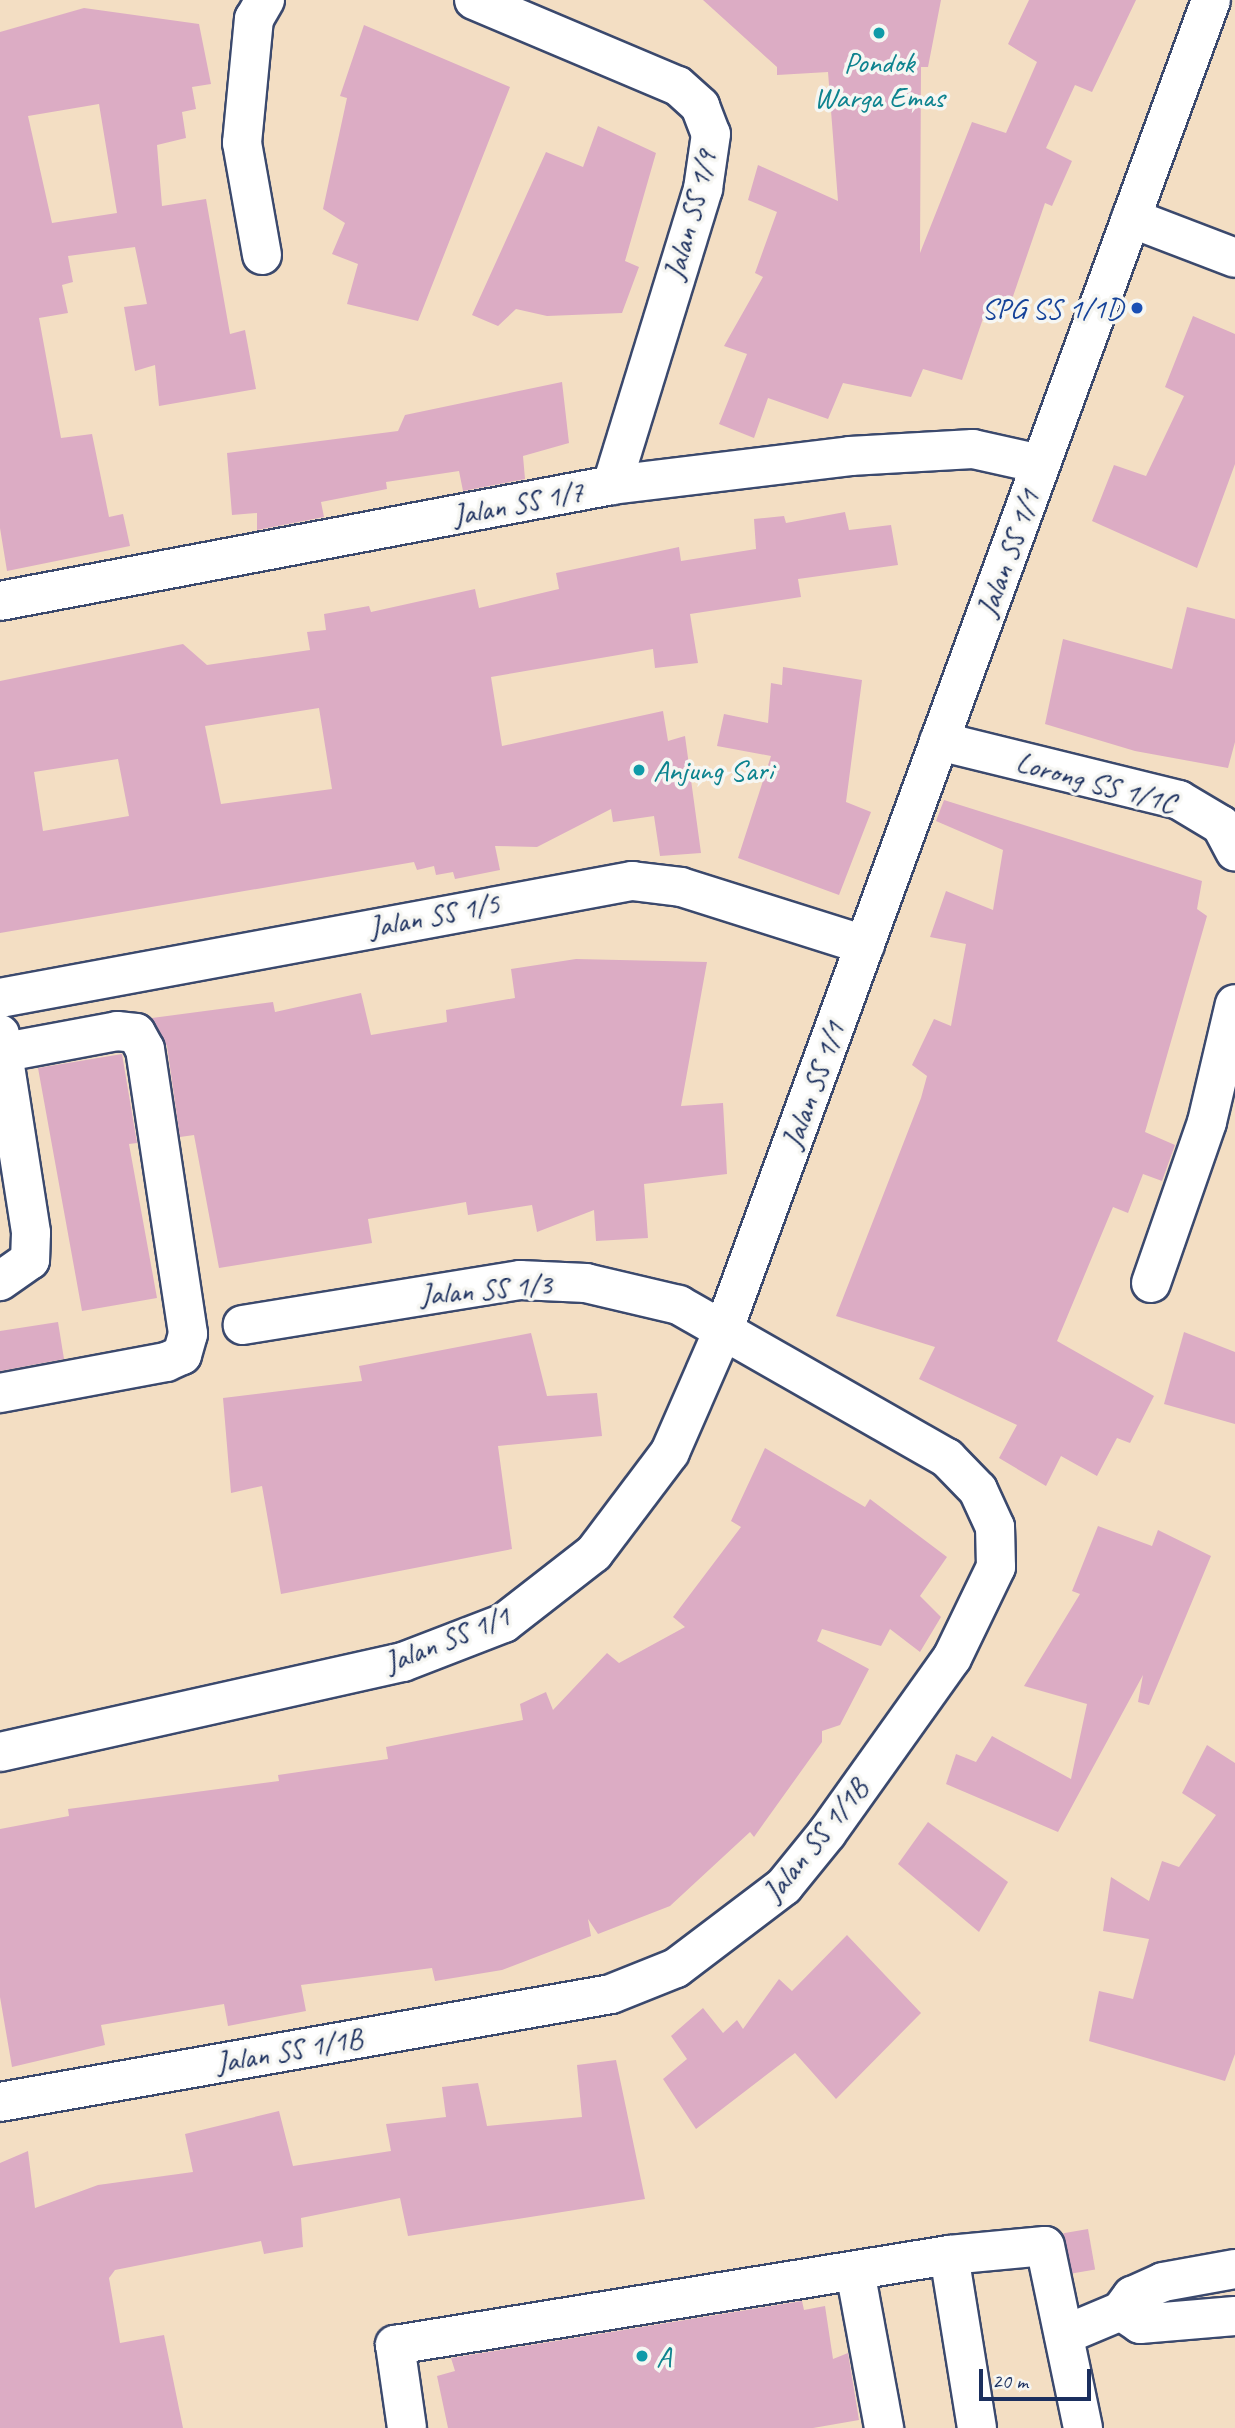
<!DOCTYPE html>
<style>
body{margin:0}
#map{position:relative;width:1235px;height:2428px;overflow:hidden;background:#f3dec3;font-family:Caveat,sans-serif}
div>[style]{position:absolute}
.building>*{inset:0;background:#dcacc4;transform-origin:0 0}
.roads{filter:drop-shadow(2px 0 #3b496d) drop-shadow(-2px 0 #3b496d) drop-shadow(0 2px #3b496d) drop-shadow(0 -2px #3b496d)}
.minor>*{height:38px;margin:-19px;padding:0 19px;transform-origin:19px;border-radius:19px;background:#fff}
.dots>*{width:19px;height:19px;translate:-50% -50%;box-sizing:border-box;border:4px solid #f6f6f2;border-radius:50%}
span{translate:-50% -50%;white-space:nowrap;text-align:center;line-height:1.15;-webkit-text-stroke:7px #f6f6f2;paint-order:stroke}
.culture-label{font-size:30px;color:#0d838f}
.left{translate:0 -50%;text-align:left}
.street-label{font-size:30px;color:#1b2f5e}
.transit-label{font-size:30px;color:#164399}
.right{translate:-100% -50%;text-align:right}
.scale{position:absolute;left:979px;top:2369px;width:112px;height:32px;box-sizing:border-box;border:4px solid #1b2f5e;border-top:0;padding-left:9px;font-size:21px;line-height:24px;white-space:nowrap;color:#1b2f5e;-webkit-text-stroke:5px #f6f6f2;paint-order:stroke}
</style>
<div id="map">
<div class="building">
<div style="clip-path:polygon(703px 0,941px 0,928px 67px,921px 67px,920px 253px,972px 122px,1006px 133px,1037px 62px,1008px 44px,1029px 0,1136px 0,1092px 92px,1075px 85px,1046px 148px,1072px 161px,1052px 206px,1045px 203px,1010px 305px,990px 298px,962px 380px,923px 369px,911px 397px,843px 383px,828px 419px,768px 398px,754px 438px,719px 424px,747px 354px,724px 346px,763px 277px,755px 273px,777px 212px,748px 200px,758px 165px,838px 201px,828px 72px,777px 75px,777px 67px)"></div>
<div style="clip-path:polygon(evenodd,84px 8px,199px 24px,211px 84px,192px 87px,196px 109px,182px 112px,186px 138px,157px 145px,162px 206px,206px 199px,230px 334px,245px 330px,256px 389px,159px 406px,155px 365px,135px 371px,124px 307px,147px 304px,135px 247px,68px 256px,73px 282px,62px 285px,68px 313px,39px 318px,61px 438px,92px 434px,109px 517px,123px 514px,130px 546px,7px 571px,0 528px,0 32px,84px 8px,99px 104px,117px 213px,52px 223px,28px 116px,99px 104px)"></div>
<div style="clip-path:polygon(364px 25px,510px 87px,418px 321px,347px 304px,358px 264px,332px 254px,345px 223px,323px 209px,347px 98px,340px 96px)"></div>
<div style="clip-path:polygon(598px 126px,656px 153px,625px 261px,639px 267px,622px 313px,547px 316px,516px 309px,498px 326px,472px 315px,546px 152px,583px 167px)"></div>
<div style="clip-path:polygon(1193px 316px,1235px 334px,1235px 464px,1197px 568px,1092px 521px,1114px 465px,1146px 476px,1184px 396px,1165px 387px)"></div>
<div style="clip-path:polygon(562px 382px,569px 443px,523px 456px,525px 479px,463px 491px,459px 471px,386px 482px,387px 489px,321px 502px,324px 517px,257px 530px,257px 513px,232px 515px,227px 453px,398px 431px,405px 415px)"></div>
<div style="clip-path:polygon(evenodd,845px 512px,849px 530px,891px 525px,898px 565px,798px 579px,801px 597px,690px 614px,698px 663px,655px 668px,653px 649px,491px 677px,502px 746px,663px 711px,668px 741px,685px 736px,701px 853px,660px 856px,654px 816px,613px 822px,611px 809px,537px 847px,495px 846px,500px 870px,455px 879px,453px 872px,436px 875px,434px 866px,417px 870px,414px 862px,0 933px,0 681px,183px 644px,207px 665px,310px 650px,307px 632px,326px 630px,324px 614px,369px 606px,371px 612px,475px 589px,479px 608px,559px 589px,556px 573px,679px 547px,681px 561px,756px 549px,754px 519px,784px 516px,786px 523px,845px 512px,319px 708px,332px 789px,221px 804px,205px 726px,319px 708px,845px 512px,118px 759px,129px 816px,43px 831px,34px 772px,118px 759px)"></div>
<div style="clip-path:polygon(1187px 607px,1235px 619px,1235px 742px,1228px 768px,1135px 751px,1045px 724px,1063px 639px,1172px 669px)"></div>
<div style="clip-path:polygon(783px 667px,862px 680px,846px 802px,871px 812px,839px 895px,738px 858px,771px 756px,717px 746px,724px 714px,768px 723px,771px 683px,782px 685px)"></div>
<div style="clip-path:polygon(944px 800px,1202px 881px,1197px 909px,1207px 916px,1145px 1132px,1175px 1145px,1162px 1181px,1143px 1174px,1128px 1213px,1113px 1207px,1057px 1341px,1154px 1396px,1130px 1443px,1117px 1438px,1097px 1476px,1061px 1456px,1046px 1486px,999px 1458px,1017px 1425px,919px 1379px,935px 1347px,836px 1316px,921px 1098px,927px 1076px,912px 1065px,934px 1019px,951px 1026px,966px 944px,930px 937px,946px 891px,993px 910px,1003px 850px,936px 821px)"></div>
<div style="clip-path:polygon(576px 959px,707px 962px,681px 1106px,723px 1103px,727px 1174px,644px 1184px,648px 1238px,596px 1241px,594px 1210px,537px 1232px,532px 1205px,468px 1215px,466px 1202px,368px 1219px,372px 1243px,219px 1268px,194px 1135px,180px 1137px,167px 1046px,152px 1018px,273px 1002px,275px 1012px,361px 993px,371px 1035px,447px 1022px,446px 1010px,515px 998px,511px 969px)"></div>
<div style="clip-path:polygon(122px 1054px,137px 1143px,129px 1144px,157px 1298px,82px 1311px,38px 1068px)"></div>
<div style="clip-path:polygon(58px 1322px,64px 1359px,0 1371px,0 1331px)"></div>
<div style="clip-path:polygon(1184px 1332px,1235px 1352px,1235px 1424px,1164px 1404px)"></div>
<div style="clip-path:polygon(531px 1333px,547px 1396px,597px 1393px,602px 1436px,498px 1446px,512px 1549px,281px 1594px,262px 1486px,231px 1493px,223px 1398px,362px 1381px,359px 1366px)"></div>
<div style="clip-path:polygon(765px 1448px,865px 1507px,870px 1499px,947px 1557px,920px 1596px,941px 1617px,920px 1652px,890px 1629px,881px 1646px,822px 1629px,817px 1641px,869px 1669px,840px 1725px,822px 1731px,822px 1742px,754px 1837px,750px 1832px,670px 1906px,598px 1934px,588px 1919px,591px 1936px,502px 1970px,435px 1981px,432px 1968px,301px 1985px,306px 2011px,228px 2026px,224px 2004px,101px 2025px,105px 2045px,12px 2067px,0 1997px,0 1829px,69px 1816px,68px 1809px,279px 1781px,278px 1775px,388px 1759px,386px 1747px,523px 1720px,520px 1704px,546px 1692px,553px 1710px,607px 1653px,619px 1663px,685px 1627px,673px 1617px,741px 1527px,731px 1521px)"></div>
<div style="clip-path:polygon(1098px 1526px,1152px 1546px,1158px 1530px,1211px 1556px,1149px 1705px,1138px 1702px,1143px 1675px,1058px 1832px,946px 1784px,956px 1754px,976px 1762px,992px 1736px,1071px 1779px,1087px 1704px,1024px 1686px,1080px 1594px,1072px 1591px)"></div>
<div style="clip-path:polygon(1207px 1745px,1235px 1763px,1235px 2054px,1225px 2081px,1089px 2041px,1099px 1991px,1133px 1999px,1149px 1939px,1103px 1931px,1111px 1877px,1149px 1901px,1162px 1861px,1179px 1867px,1216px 1815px,1182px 1793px)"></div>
<div style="clip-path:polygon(928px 1822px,1008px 1882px,979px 1932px,898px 1864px)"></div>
<div style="clip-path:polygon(847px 1935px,921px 2013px,836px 2099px,795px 2053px,696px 2129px,663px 2079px,687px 2059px,671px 2036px,703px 2008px,723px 2033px,737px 2020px,743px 2029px,779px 1979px,792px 1991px)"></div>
<div style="clip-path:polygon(616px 2060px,645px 2199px,408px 2236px,400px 2198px,301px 2218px,303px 2247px,264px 2254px,261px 2241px,115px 2270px,109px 2278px,120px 2343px,164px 2335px,183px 2428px,0 2428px,0 2163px,28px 2151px,35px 2208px,98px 2185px,193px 2172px,185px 2134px,279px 2111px,293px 2166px,391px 2151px,386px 2124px,446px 2117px,442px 2087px,478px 2083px,487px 2126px,582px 2117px,577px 2065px)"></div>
<div style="left:1088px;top:2229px;width:41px;height:25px;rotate:80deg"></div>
<div style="clip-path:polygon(802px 2301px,804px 2310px,825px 2306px,833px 2359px,848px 2353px,859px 2420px,813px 2428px,448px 2428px,437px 2376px,455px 2371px,451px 2358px)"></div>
</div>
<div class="roads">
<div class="minor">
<div style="left:474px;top:0;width:221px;rotate:22.9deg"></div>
<div style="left:678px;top:86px;width:30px;rotate:42deg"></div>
<div style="left:700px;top:106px;width:30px;rotate:69deg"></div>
<div style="left:711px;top:134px;width:56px;rotate:98.3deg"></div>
<div style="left:703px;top:189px;width:310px;rotate:107.1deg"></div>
<div style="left:1131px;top:218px;width:111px;rotate:21deg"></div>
<div style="left:262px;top:255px;width:114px;rotate:-100.1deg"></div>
<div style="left:242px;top:143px;width:125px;rotate:-84.5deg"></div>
<div style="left:254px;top:19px;width:22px;rotate:-60deg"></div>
<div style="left:0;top:601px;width:623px;rotate:-10.73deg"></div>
<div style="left:612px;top:485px;width:240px;rotate:-6.9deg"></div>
<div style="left:850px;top:456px;width:123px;rotate:-3.3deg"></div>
<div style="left:973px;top:449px;width:69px;rotate:12.6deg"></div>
<div style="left:939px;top:741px;width:247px;rotate:13.8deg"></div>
<div style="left:1179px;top:800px;width:49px;rotate:30.8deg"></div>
<div style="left:1221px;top:825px;width:30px;rotate:62deg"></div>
<div style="left:0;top:998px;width:643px;rotate:-10.49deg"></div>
<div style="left:632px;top:881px;width:49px;rotate:7deg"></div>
<div style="left:681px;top:887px;width:193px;rotate:17.5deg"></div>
<div style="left:0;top:1034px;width:201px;rotate:81.1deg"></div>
<div style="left:31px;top:1233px;width:27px;rotate:92deg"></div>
<div style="left:30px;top:1260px;width:37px;rotate:145deg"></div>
<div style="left:0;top:1053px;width:119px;rotate:-10.6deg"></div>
<div style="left:117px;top:1031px;width:19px;rotate:6deg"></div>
<div style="left:136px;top:1033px;width:18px;rotate:61deg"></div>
<div style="left:145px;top:1049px;width:288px;rotate:81.4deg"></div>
<div style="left:188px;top:1334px;width:22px;rotate:106deg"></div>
<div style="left:182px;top:1355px;width:17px;rotate:156deg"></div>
<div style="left:166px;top:1362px;width:169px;rotate:169.4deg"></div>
<div style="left:1151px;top:1283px;width:170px;rotate:-70.8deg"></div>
<div style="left:1207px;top:1122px;width:121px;rotate:-76.7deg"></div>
<div style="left:0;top:1752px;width:413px;rotate:-12.6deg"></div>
<div style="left:403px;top:1662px;width:108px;rotate:-21.1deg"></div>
<div style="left:504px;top:1623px;width:114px;rotate:-37.9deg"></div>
<div style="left:594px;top:1553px;width:126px;rotate:-53deg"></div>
<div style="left:670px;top:1452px;width:137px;rotate:-66.4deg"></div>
<div style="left:725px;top:1326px;width:1412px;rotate:-69.87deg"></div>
<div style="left:0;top:2102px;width:620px;rotate:-10.02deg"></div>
<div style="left:611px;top:1994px;width:70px;rotate:-21.8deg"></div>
<div style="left:676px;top:1968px;width:136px;rotate:-37.2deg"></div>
<div style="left:784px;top:1886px;width:68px;rotate:-50.9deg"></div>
<div style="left:827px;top:1833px;width:215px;rotate:-54.5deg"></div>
<div style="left:952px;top:1658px;width:101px;rotate:-64.2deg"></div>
<div style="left:996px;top:1567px;width:40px;rotate:-91.4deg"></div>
<div style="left:995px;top:1527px;width:41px;rotate:-114.7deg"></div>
<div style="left:978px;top:1490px;width:45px;rotate:-134.1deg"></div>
<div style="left:947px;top:1458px;width:309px;rotate:-150.3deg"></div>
<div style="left:679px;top:1305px;width:96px;rotate:-166.7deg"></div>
<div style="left:586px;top:1283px;width:66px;rotate:-177.4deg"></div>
<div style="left:520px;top:1280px;width:281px;rotate:170.8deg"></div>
<div style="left:855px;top:2271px;width:160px;rotate:79.5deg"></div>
<div style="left:1121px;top:2311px;width:23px;rotate:34deg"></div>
<div style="left:1140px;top:2324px;width:95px;rotate:-4.8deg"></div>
<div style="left:1064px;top:2335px;width:62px;rotate:-22.8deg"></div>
<div style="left:1121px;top:2311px;width:19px;rotate:-54deg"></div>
<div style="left:1132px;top:2296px;width:34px;rotate:-24deg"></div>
<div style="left:1163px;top:2282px;width:73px;rotate:-10.2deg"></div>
<div style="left:407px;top:2428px;width:84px;rotate:-98.2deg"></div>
<div style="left:395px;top:2345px;width:561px;rotate:-9.23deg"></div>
<div style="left:977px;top:2428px;width:175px;rotate:-99.2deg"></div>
<div style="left:949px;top:2255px;width:96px;rotate:-5.4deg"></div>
<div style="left:1045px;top:2246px;width:186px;rotate:78.2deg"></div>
</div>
</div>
<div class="dots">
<div style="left:879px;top:33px;background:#0f9aa8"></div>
<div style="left:1137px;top:308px;background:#1a4fb4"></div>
<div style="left:639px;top:770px;background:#0f9aa8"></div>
<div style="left:642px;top:2356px;background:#0f9aa8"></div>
</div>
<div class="culture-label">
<span style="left:879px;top:79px">Pondok<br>Warga Emas</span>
<span class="left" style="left:653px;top:770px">Anjung Sari</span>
<span class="left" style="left:656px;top:2356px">A</span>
</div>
<div class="street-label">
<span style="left:690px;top:215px;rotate:-75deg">Jalan SS 1/9</span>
<span style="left:518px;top:503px;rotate:-11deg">Jalan SS 1/7</span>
<span style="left:1008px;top:553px;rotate:-70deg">Jalan SS 1/1</span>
<span style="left:1096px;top:782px;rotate:15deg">Lorong SS 1/1C</span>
<span style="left:434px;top:915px;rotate:-11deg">Jalan SS 1/5</span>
<span style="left:813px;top:1085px;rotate:-70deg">Jalan SS 1/1</span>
<span style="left:486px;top:1289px;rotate:-5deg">Jalan SS 1/3</span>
<span style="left:447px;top:1639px;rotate:-22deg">Jalan SS 1/1</span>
<span style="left:815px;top:1840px;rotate:-51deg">Jalan SS 1/1B</span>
<span style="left:289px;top:2050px;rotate:-10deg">Jalan SS 1/1B</span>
</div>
<div class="transit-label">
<span class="right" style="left:1123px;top:308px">SPG SS 1/1D</span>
</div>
<div class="scale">20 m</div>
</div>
